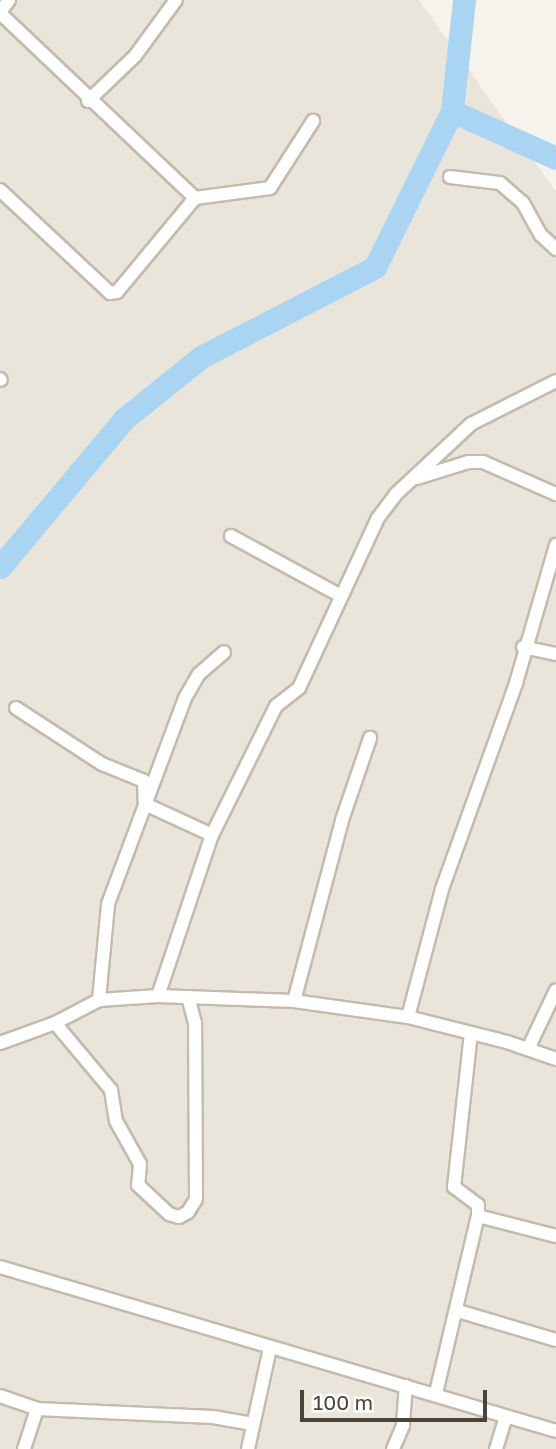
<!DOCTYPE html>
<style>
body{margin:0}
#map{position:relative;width:556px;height:1449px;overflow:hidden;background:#f6f3ec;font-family:"Golos Text",sans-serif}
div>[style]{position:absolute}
.residential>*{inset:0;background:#eae5da}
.river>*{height:23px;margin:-11.5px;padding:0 11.5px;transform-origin:11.5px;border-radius:11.5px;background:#a9d4f2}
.roads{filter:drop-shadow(2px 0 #c2bbae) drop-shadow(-2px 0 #c2bbae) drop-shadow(0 2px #c2bbae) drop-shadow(0 -2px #c2bbae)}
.street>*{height:12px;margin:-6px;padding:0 6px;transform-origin:6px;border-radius:6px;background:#fff}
span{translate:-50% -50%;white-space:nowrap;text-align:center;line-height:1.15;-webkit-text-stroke:5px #fff;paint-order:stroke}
.scale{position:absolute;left:300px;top:1390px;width:187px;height:32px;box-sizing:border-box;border:4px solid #4b4439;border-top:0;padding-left:9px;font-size:21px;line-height:24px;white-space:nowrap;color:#4b4439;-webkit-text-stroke:5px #fff;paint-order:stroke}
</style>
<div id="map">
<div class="residential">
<div style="clip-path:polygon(0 0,419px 0,556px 192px,556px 1449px,0 1449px)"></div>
</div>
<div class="river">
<div style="left:464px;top:0;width:112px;rotate:96.2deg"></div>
<div style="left:452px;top:111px;width:114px;rotate:24.3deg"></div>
<div style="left:0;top:567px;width:193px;rotate:-50deg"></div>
<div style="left:124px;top:419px;width:99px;rotate:-38.8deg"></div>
<div style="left:201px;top:357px;width:196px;rotate:-27.3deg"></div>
<div style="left:375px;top:267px;width:174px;rotate:-63.7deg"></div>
</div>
<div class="roads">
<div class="street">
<div style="left:0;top:12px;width:15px;rotate:-53deg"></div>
<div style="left:0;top:13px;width:269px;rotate:43.5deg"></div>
<div style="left:88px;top:101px;width:65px;rotate:-43.8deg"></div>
<div style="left:135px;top:56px;width:69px;rotate:-53.8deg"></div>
<div style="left:450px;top:177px;width:50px;rotate:6.8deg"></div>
<div style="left:500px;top:183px;width:30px;rotate:41deg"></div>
<div style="left:523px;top:203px;width:37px;rotate:61deg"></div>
<div style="left:541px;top:235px;width:21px;rotate:43deg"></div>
<div style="left:0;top:190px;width:151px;rotate:43.1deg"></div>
<div style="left:110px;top:293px;width:7px;rotate:-8deg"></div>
<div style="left:117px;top:292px;width:122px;rotate:-50.3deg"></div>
<div style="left:195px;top:198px;width:76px;rotate:-7.6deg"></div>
<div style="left:270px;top:188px;width:80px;rotate:-57.3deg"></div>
<div style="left:0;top:379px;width:1px;rotate:45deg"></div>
<div style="left:417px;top:478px;width:53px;rotate:-17.4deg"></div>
<div style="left:468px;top:462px;width:15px"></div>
<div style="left:483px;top:462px;width:80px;rotate:23.7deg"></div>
<div style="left:231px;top:536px;width:123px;rotate:28.6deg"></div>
<div style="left:523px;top:647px;width:34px;rotate:12deg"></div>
<div style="left:16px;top:708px;width:103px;rotate:33.1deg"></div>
<div style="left:102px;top:764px;width:45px;rotate:22deg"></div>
<div style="left:144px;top:781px;width:23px;rotate:88deg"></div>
<div style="left:145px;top:804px;width:74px;rotate:24.8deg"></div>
<div style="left:158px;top:996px;width:170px;rotate:-71.5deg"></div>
<div style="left:212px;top:835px;width:144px;rotate:-63.6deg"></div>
<div style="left:276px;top:706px;width:29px;rotate:-38deg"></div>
<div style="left:299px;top:688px;width:187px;rotate:-65.1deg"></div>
<div style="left:378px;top:518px;width:30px;rotate:-53deg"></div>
<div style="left:396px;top:494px;width:103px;rotate:-43deg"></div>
<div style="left:471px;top:424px;width:95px;rotate:-26.8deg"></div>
<div style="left:99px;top:1000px;width:96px;rotate:-84.6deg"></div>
<div style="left:108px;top:904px;width:220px;rotate:-69.5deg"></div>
<div style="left:185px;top:698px;width:28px;rotate:-60deg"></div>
<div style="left:199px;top:674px;width:33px;rotate:-41deg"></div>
<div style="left:294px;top:1001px;width:187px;rotate:-75.1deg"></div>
<div style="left:342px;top:820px;width:87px;rotate:-71.1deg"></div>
<div style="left:408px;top:1017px;width:132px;rotate:-75.1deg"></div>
<div style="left:442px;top:889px;width:219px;rotate:-70.2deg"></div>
<div style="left:516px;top:683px;width:144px;rotate:-73.8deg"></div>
<div style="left:55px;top:1023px;width:87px;rotate:50.1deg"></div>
<div style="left:111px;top:1090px;width:31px;rotate:81deg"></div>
<div style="left:116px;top:1121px;width:49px;rotate:60.8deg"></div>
<div style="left:140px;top:1164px;width:21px;rotate:95deg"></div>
<div style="left:138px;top:1185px;width:42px;rotate:43.1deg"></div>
<div style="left:169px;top:1214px;width:10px;rotate:17deg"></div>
<div style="left:179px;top:1217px;width:10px;rotate:-29deg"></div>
<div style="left:188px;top:1212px;width:15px;rotate:-58deg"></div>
<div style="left:196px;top:1199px;width:176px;rotate:-90.3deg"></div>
<div style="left:195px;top:1023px;width:27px;rotate:-105deg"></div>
<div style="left:0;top:1043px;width:59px;rotate:-20deg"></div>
<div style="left:55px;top:1023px;width:50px;rotate:-27.6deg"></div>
<div style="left:99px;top:1000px;width:59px;rotate:-3.9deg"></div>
<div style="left:158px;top:996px;width:136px;rotate:2.1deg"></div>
<div style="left:294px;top:1001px;width:115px;rotate:8deg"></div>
<div style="left:408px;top:1017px;width:102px;rotate:14.2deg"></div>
<div style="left:507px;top:1042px;width:52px;rotate:19.1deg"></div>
<div style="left:528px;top:1049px;width:65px;rotate:-64.6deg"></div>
<div style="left:478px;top:1216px;width:81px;rotate:14.4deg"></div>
<div style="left:0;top:1267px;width:580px;rotate:16.43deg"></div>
<div style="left:458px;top:1311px;width:102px;rotate:16.5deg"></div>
<div style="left:436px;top:1393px;width:182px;rotate:-76.7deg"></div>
<div style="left:478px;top:1216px;width:11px;rotate:-90deg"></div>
<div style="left:478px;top:1205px;width:30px;rotate:-143deg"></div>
<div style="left:454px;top:1187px;width:155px;rotate:-83.7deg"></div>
<div style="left:0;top:1396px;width:39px;rotate:19deg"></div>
<div style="left:37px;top:1409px;width:176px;rotate:2.6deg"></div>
<div style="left:213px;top:1417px;width:39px;rotate:10deg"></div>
<div style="left:24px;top:1449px;width:42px;rotate:-72deg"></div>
<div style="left:248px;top:1449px;width:103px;rotate:-77.7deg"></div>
<div style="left:393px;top:1449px;width:26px;rotate:-67deg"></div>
<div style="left:403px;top:1425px;width:39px;rotate:-86deg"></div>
<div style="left:496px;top:1449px;width:34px;rotate:-73deg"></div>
</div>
</div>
<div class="scale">100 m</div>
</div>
